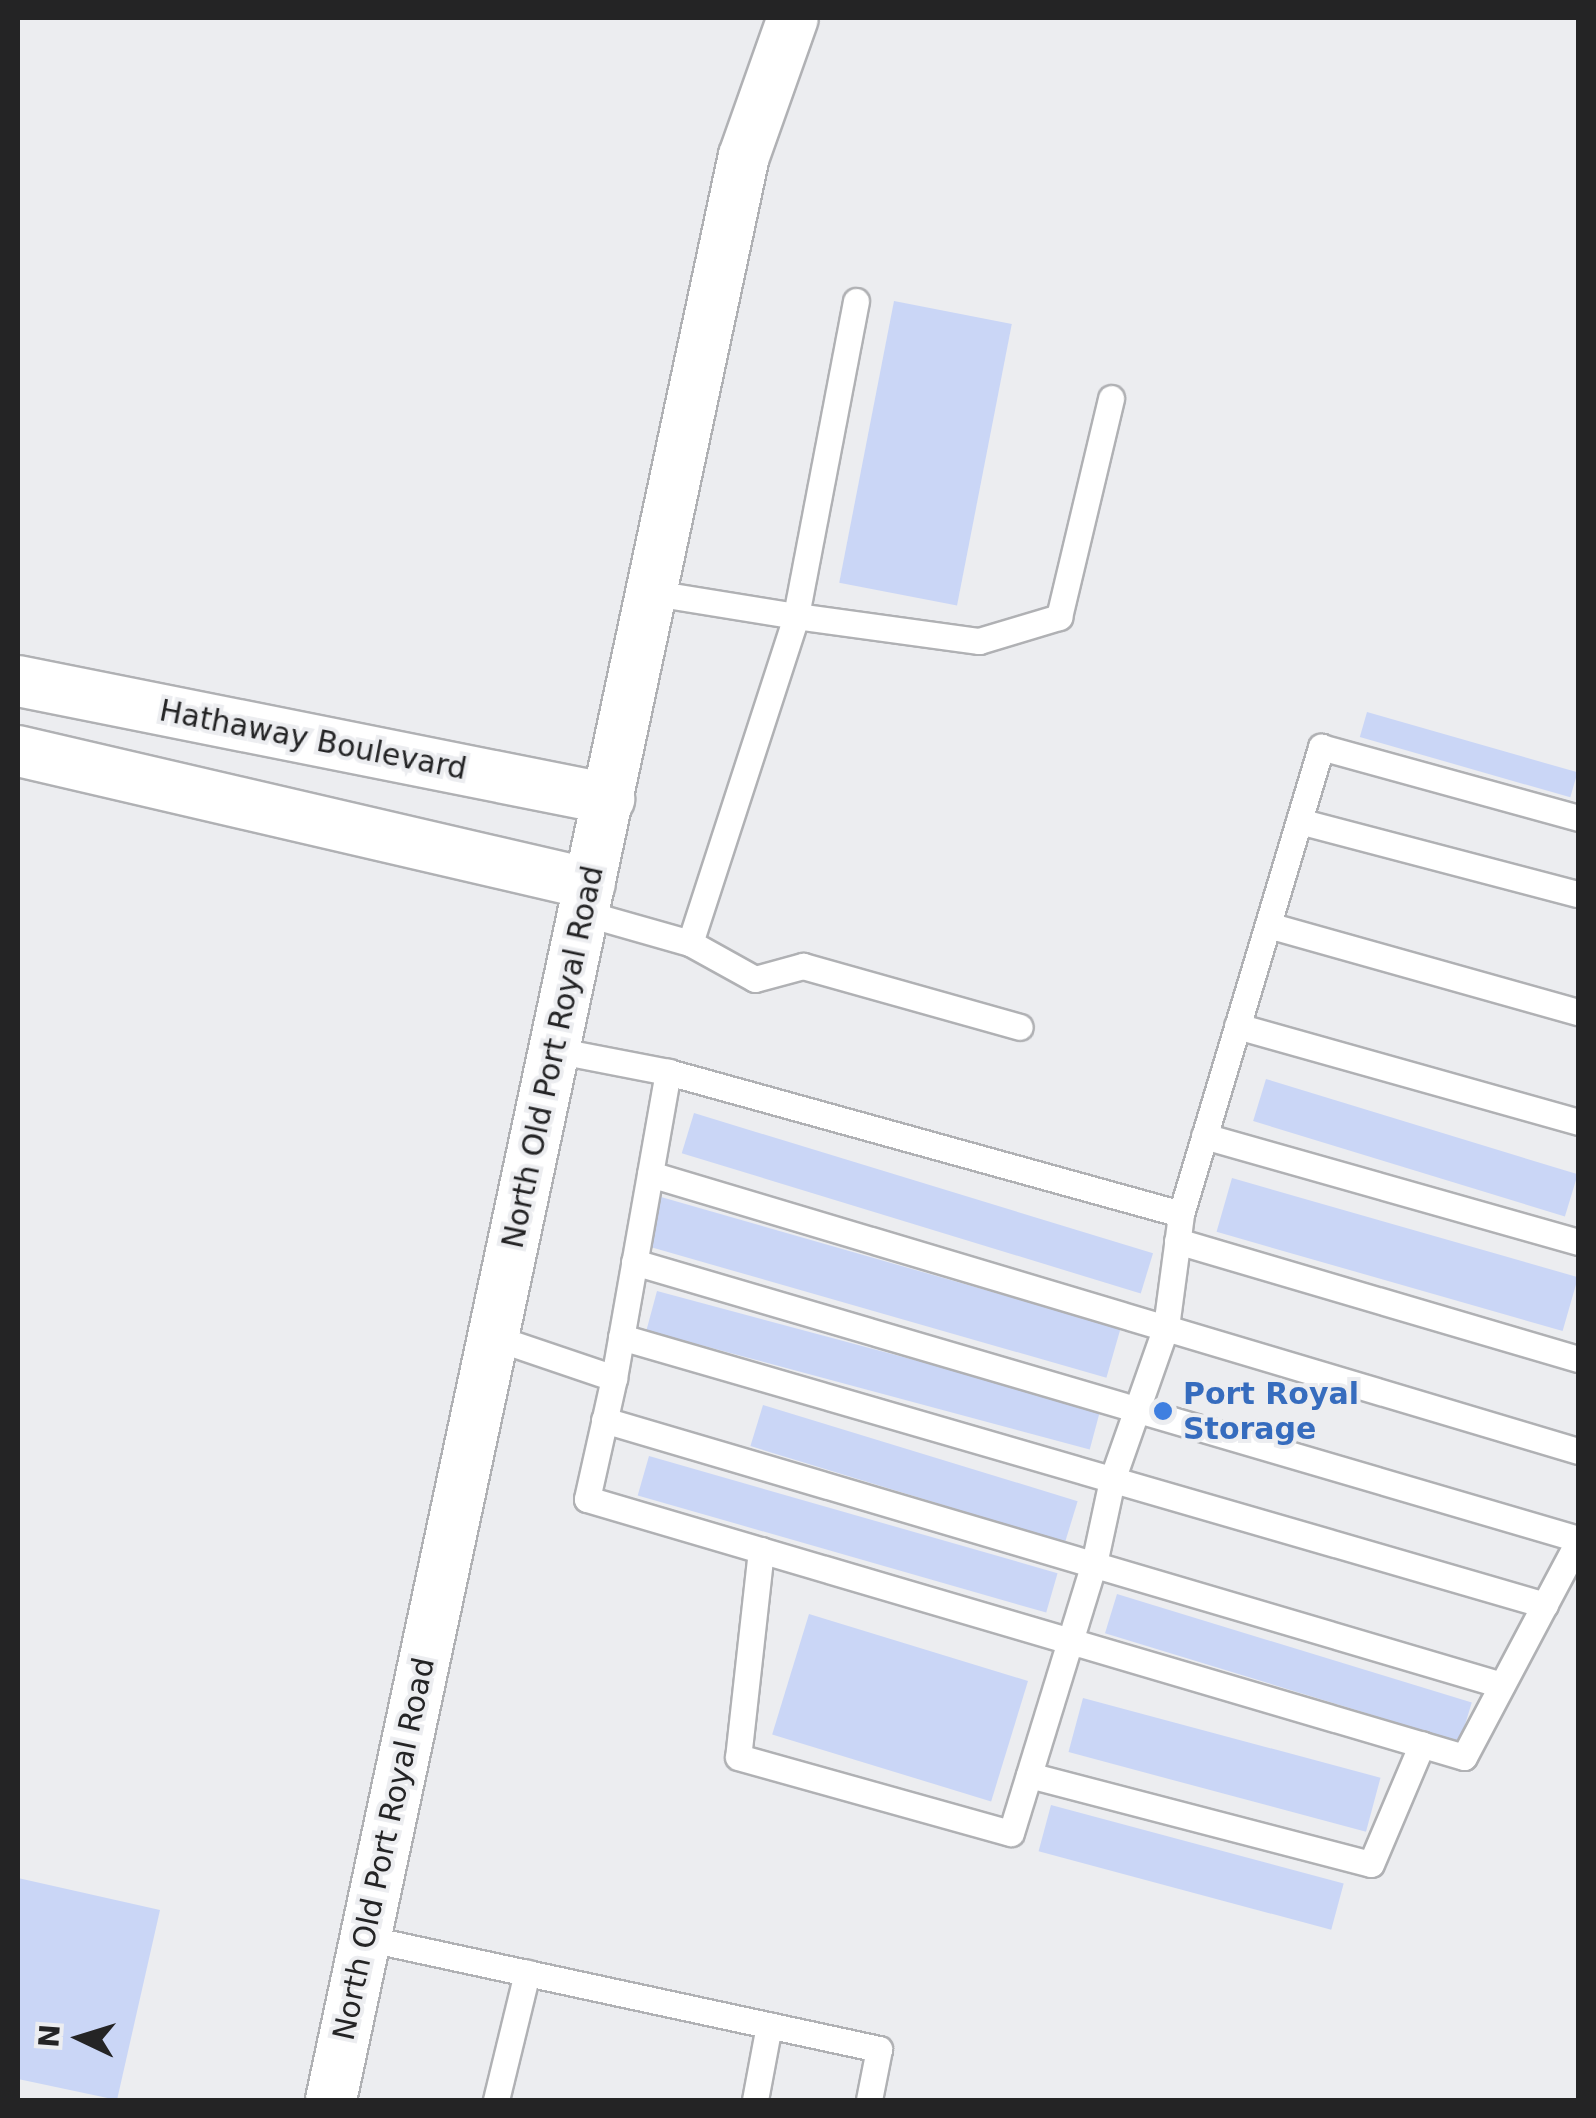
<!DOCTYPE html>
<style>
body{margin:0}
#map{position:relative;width:1596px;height:2118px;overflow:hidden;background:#ecedf0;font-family:"DejaVu Sans",sans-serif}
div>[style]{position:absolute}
.building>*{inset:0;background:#cad6f6;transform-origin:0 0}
.roads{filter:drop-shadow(2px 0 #b0b1b4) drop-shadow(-2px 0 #b0b1b4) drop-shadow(0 2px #b0b1b4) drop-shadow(0 -2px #b0b1b4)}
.service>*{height:25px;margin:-12.5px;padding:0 12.5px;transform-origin:12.5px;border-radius:12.5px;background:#fff}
.minor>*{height:50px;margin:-25px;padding:0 25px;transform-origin:25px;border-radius:25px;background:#fff}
.dots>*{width:28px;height:28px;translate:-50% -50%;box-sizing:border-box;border:5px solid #ecedf0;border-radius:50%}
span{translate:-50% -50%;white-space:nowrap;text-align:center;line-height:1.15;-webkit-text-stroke:8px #ecedf0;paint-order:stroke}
.street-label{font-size:30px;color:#242425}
.shop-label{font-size:30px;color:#366cbe;font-weight:700}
.left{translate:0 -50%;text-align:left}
.frame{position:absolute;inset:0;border:20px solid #242425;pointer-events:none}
.north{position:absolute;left:30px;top:1988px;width:100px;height:100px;-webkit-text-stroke:8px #ecedf0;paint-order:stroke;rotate:274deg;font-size:28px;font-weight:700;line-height:40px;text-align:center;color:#242425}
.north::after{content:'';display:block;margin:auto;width:35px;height:45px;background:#242425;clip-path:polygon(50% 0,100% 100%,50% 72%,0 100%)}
</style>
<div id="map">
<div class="building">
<div style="left:894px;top:301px;width:120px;height:287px;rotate:11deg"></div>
<div style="left:1367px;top:712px;width:219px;height:26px;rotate:16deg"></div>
<div style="left:1266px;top:1079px;width:326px;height:44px;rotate:17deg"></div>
<div style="left:694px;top:1113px;width:480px;height:42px;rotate:17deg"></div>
<div style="left:1232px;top:1178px;width:360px;height:56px;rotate:16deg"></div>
<div style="left:661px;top:1197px;width:478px;height:51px;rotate:16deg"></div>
<div style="left:657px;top:1291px;width:459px;height:41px;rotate:15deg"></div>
<div style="left:763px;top:1405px;width:329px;height:43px;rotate:17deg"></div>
<div style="left:649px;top:1456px;width:425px;height:41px;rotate:16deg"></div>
<div style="left:1117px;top:1594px;width:371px;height:41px;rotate:17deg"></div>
<div style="left:809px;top:1614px;width:229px;height:126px;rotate:17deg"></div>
<div style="left:1083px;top:1698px;width:308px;height:56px;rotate:15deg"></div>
<div style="left:1051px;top:1805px;width:303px;height:48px;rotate:15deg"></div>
<div style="clip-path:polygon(18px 1878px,160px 1910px,117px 2100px,18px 2079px)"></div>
</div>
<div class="roads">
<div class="service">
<div style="left:856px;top:301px;width:321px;rotate:100.8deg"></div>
<div style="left:796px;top:616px;width:185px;rotate:7.8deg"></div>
<div style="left:979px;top:641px;width:84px;rotate:-16.7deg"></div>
<div style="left:1059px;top:617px;width:225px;rotate:-76.6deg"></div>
<div style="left:1299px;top:821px;width:288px;rotate:14.7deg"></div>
<div style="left:584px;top:913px;width:110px;rotate:15.8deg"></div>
<div style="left:690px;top:943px;width:344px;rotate:-72deg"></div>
<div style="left:796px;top:616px;width:144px;rotate:-170.8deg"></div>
<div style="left:1268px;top:925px;width:322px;rotate:15.7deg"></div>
<div style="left:690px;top:943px;width:74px;rotate:29deg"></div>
<div style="left:755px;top:979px;width:50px;rotate:-15.2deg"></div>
<div style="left:803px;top:966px;width:225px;rotate:15.7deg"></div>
<div style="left:1237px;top:1026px;width:354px;rotate:15.7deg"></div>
<div style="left:668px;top:1072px;width:532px;rotate:15.47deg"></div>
<div style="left:1181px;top:1214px;width:488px;rotate:-73.3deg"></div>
<div style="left:1321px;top:747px;width:267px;rotate:15.4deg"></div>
<div style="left:1204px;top:1136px;width:389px;rotate:15.8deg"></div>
<div style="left:650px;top:1174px;width:968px;rotate:16.62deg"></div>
<div style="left:1177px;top:1241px;width:418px;rotate:16.4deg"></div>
<div style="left:634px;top:1262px;width:984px;rotate:16.35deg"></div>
<div style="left:493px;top:1337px;width:128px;rotate:18.7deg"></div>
<div style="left:614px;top:1378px;width:311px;rotate:-80deg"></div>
<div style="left:668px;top:1072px;width:115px;rotate:-169deg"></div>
<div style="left:621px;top:1337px;width:962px;rotate:16.17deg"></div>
<div style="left:614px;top:1378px;width:124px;rotate:102.6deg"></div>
<div style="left:587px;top:1499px;width:914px;rotate:16.39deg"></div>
<div style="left:1464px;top:1757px;width:243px;rotate:-62.1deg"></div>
<div style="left:604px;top:1420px;width:936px;rotate:16.44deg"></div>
<div style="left:761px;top:1550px;width:208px;rotate:96.3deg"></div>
<div style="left:738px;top:1757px;width:283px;rotate:15.6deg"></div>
<div style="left:1011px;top:1833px;width:282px;rotate:-72.9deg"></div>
<div style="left:1094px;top:1564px;width:86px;rotate:-77.9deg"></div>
<div style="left:1112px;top:1480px;width:162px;rotate:-70.6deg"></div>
<div style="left:1166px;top:1327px;width:114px;rotate:-82.4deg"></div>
<div style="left:1029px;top:1775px;width:353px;rotate:14.6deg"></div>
<div style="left:1371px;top:1864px;width:130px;rotate:-67deg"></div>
<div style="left:365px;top:1938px;width:526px;rotate:12.19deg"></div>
<div style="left:879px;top:2049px;width:52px;rotate:101.1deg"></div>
<div style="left:496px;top:2100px;width:131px;rotate:-76.3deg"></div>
<div style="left:755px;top:2100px;width:76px;rotate:-79.4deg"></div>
</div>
<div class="minor">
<div style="left:18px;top:681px;width:603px;rotate:11.29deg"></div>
<div style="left:18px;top:751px;width:587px;rotate:13.09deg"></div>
<div style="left:331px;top:2100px;width:1987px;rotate:-78.01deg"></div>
<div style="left:744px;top:156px;width:146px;rotate:-70.5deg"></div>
</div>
</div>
<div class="dots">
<div style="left:1163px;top:1411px;background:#3f7fe0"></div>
</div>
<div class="street-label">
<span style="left:313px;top:740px;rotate:11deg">Hathaway Boulevard</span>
<span style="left:553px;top:1057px;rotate:-78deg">North Old Port Royal Road</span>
<span style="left:384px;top:1849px;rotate:-78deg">North Old Port Royal Road</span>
</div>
<div class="shop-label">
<span class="left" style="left:1183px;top:1411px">Port Royal<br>Storage</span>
</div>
<div class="frame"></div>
<div class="north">N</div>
</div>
